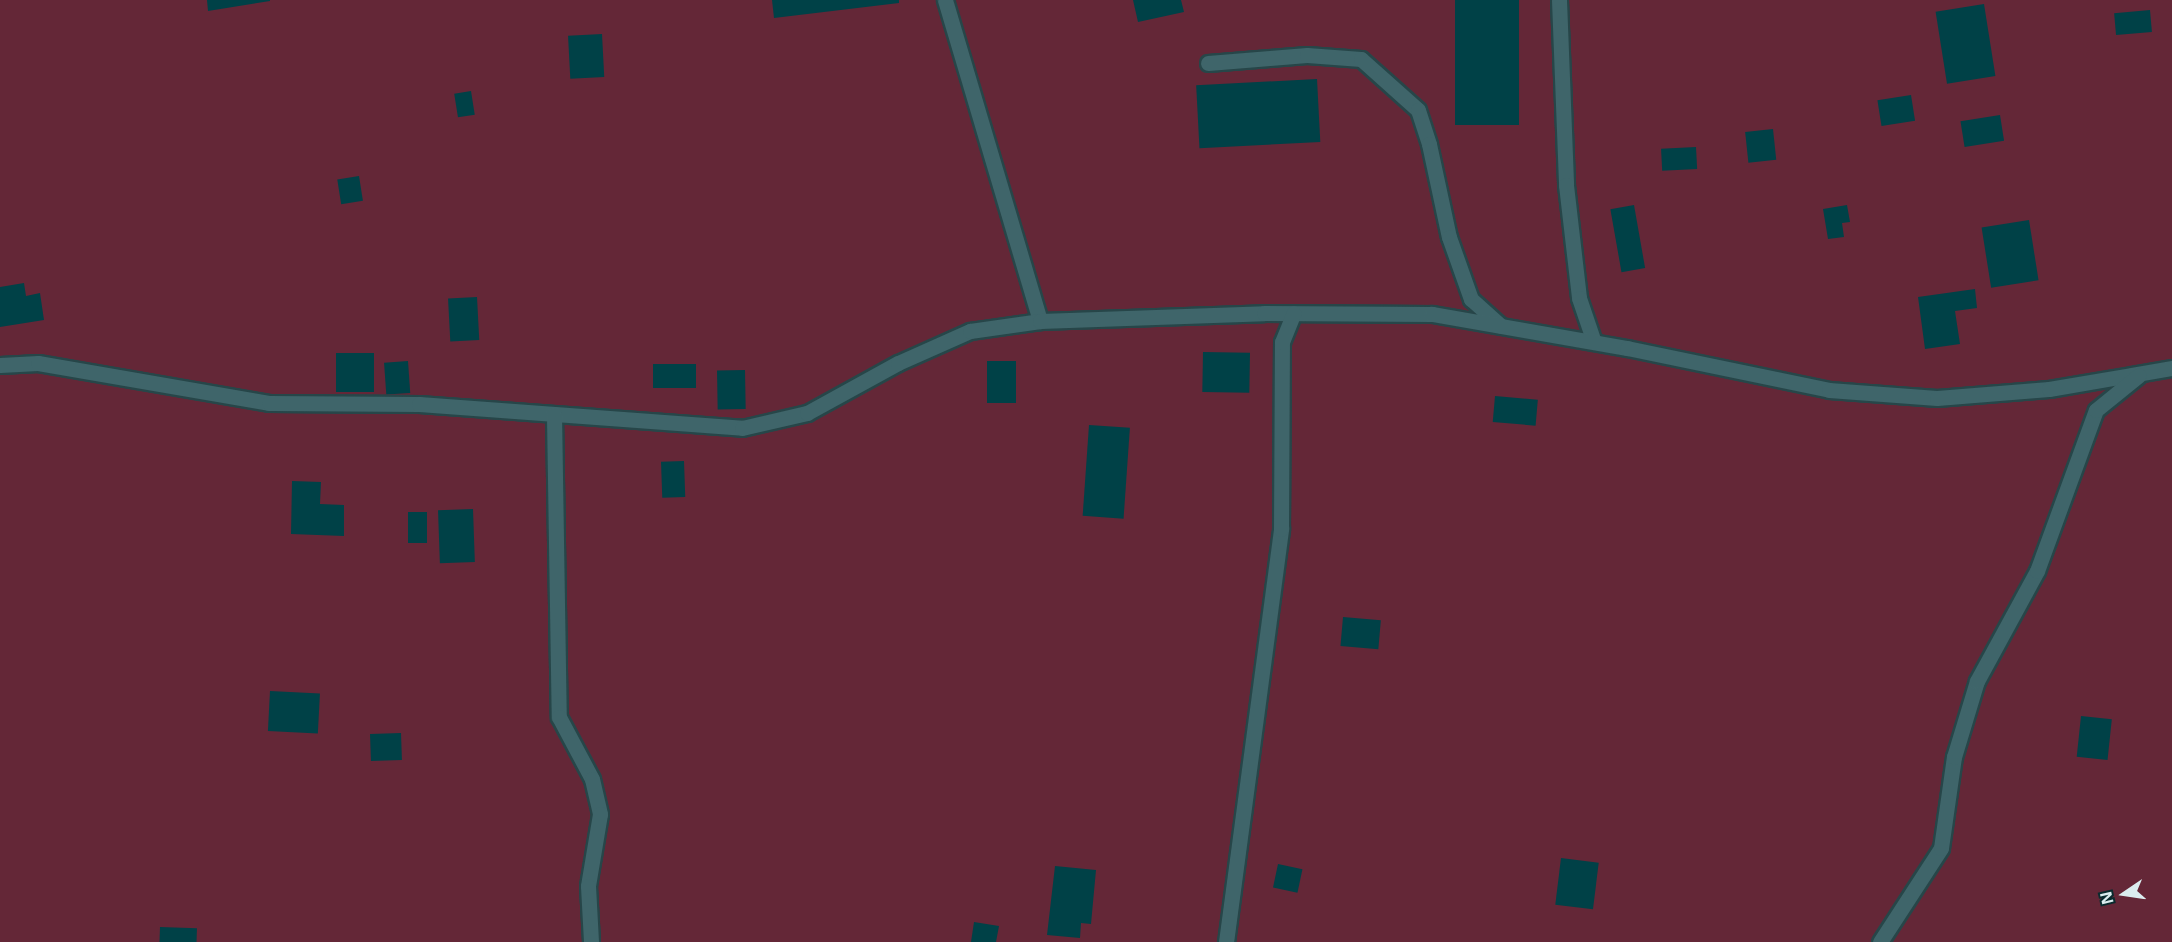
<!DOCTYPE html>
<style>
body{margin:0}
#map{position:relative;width:2172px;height:942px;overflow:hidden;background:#0a2b2e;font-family:"Noto Sans",sans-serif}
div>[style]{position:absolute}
.green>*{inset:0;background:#642737;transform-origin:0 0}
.building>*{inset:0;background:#004147;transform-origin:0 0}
.roads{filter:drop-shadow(2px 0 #274649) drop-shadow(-2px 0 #274649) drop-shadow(0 2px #274649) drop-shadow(0 -2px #274649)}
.minor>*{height:15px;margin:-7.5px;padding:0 7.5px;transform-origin:7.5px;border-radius:7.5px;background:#3f656a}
span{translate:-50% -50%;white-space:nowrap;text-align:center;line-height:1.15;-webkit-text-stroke:4.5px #0a2b2e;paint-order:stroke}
.north{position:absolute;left:2094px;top:864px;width:60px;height:60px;-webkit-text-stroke:4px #0a2b2e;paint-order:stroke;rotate:257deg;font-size:16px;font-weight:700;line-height:24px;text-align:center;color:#dbedef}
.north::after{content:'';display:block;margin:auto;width:21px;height:27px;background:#dbedef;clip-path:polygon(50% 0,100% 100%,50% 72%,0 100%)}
</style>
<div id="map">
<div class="green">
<div style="left:0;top:0;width:2172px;height:942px"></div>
</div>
<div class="building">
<div style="clip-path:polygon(207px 0,270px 0,270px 1px,208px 11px)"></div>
<div style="clip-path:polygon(772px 0,899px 0,899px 3px,774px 18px)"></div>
<div style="clip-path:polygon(1133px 0,1181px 0,1184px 12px,1138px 22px)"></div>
<div style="left:1455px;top:0;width:64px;height:125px"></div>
<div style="left:1984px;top:4px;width:73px;height:49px;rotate:81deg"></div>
<div style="left:2150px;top:10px;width:22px;height:36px;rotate:85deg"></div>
<div style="left:602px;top:34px;width:43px;height:34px;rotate:87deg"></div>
<div style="left:1317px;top:79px;width:63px;height:121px;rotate:87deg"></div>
<div style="left:471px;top:91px;width:24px;height:17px;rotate:81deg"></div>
<div style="left:1911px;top:95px;width:26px;height:34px;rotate:81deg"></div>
<div style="left:2000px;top:115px;width:26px;height:40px;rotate:81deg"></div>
<div style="left:1773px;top:129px;width:31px;height:28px;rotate:84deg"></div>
<div style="left:1696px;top:147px;width:22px;height:35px;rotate:87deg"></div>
<div style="left:359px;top:176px;width:25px;height:22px;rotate:81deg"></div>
<div style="left:1634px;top:205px;width:64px;height:24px;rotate:80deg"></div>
<div style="clip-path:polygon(1847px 205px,1850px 222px,1842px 223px,1844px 237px,1828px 239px,1823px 209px)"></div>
<div style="left:2029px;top:220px;width:61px;height:48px;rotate:81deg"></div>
<div style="clip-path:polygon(24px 283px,26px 296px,40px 293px,44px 320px,0 327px,0 287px)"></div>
<div style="clip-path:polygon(1975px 289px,1977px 308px,1955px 311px,1960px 344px,1925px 349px,1918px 297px)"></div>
<div style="left:477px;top:297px;width:43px;height:29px;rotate:87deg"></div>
<div style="left:1203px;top:352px;width:47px;height:40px;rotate:1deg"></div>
<div style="left:336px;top:353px;width:38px;height:39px"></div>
<div style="left:408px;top:361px;width:32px;height:24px;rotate:86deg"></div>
<div style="left:987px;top:361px;width:29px;height:42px"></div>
<div style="left:696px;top:364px;width:24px;height:43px;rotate:90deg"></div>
<div style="left:745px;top:370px;width:39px;height:28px;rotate:89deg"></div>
<div style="left:1495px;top:396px;width:43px;height:26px;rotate:5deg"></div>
<div style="left:1089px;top:425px;width:41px;height:91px;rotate:4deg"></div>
<div style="left:684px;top:461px;width:36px;height:23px;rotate:88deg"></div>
<div style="clip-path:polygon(292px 481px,321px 482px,320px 504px,344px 505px,344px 536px,291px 534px)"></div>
<div style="left:473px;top:509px;width:53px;height:35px;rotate:88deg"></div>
<div style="left:427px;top:512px;width:31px;height:19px;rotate:90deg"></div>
<div style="left:1343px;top:617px;width:38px;height:29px;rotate:5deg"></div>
<div style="left:270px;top:691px;width:50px;height:40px;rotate:3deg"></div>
<div style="left:2081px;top:716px;width:31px;height:41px;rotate:6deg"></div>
<div style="left:401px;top:733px;width:27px;height:31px;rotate:88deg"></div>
<div style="left:1561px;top:858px;width:38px;height:47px;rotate:7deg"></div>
<div style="left:1278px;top:864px;width:25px;height:24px;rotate:12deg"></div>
<div style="clip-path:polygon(1055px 866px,1096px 870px,1091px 924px,1081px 923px,1080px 938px,1047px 935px)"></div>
<div style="clip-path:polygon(974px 922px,999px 926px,996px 942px,971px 942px)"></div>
<div style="left:160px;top:927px;width:37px;height:15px;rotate:2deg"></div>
</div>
<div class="roads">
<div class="minor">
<div style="left:945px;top:0;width:335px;rotate:73.5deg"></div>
<div style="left:1559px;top:0;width:185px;rotate:87.8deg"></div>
<div style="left:1566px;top:185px;width:114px;rotate:83.4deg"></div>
<div style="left:1579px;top:298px;width:46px;rotate:71.2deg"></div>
<div style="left:1208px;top:63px;width:99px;rotate:-4.6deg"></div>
<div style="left:1307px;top:55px;width:54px;rotate:4.2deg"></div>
<div style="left:1361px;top:59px;width:76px;rotate:41.8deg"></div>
<div style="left:1418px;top:110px;width:36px;rotate:72deg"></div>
<div style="left:1429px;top:144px;width:95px;rotate:77.9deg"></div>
<div style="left:1449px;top:237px;width:66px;rotate:70.5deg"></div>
<div style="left:1471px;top:299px;width:40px;rotate:42deg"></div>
<div style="left:0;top:365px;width:38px;rotate:-3deg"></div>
<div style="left:38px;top:363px;width:234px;rotate:9.8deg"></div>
<div style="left:269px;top:403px;width:150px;rotate:0.4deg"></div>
<div style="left:419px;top:404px;width:324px;rotate:4.2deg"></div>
<div style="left:742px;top:428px;width:67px;rotate:-13deg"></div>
<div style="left:807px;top:413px;width:104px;rotate:-28.8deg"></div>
<div style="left:898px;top:363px;width:79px;rotate:-24deg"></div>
<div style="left:970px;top:331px;width:71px;rotate:-8.1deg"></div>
<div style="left:1040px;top:321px;width:224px;rotate:-2deg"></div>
<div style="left:1264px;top:313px;width:168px;rotate:0.3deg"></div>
<div style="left:1432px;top:314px;width:198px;rotate:9.9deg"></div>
<div style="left:1627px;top:348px;width:206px;rotate:11.7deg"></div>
<div style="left:1829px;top:390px;width:108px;rotate:4.2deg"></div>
<div style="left:1937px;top:398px;width:112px;rotate:-4.6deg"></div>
<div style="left:2049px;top:389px;width:125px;rotate:-9.7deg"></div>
<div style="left:554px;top:414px;width:303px;rotate:89.1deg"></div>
<div style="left:559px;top:717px;width:70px;rotate:62deg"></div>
<div style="left:592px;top:779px;width:36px;rotate:77deg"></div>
<div style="left:600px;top:814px;width:73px;rotate:99.5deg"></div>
<div style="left:588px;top:886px;width:56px;rotate:86.9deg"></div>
<div style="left:1226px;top:942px;width:417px;rotate:-82.4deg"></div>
<div style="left:1281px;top:529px;width:187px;rotate:-89.7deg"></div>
<div style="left:1282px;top:342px;width:31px;rotate:-68deg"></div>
<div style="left:1880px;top:942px;width:112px;rotate:-57deg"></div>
<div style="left:1941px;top:848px;width:92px;rotate:-81.9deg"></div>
<div style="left:1954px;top:757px;width:79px;rotate:-73.2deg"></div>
<div style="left:1977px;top:681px;width:125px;rotate:-61.4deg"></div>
<div style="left:2037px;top:571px;width:171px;rotate:-69.9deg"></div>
<div style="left:2096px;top:410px;width:55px;rotate:-39.1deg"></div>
</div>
</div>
<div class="north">N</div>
</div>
